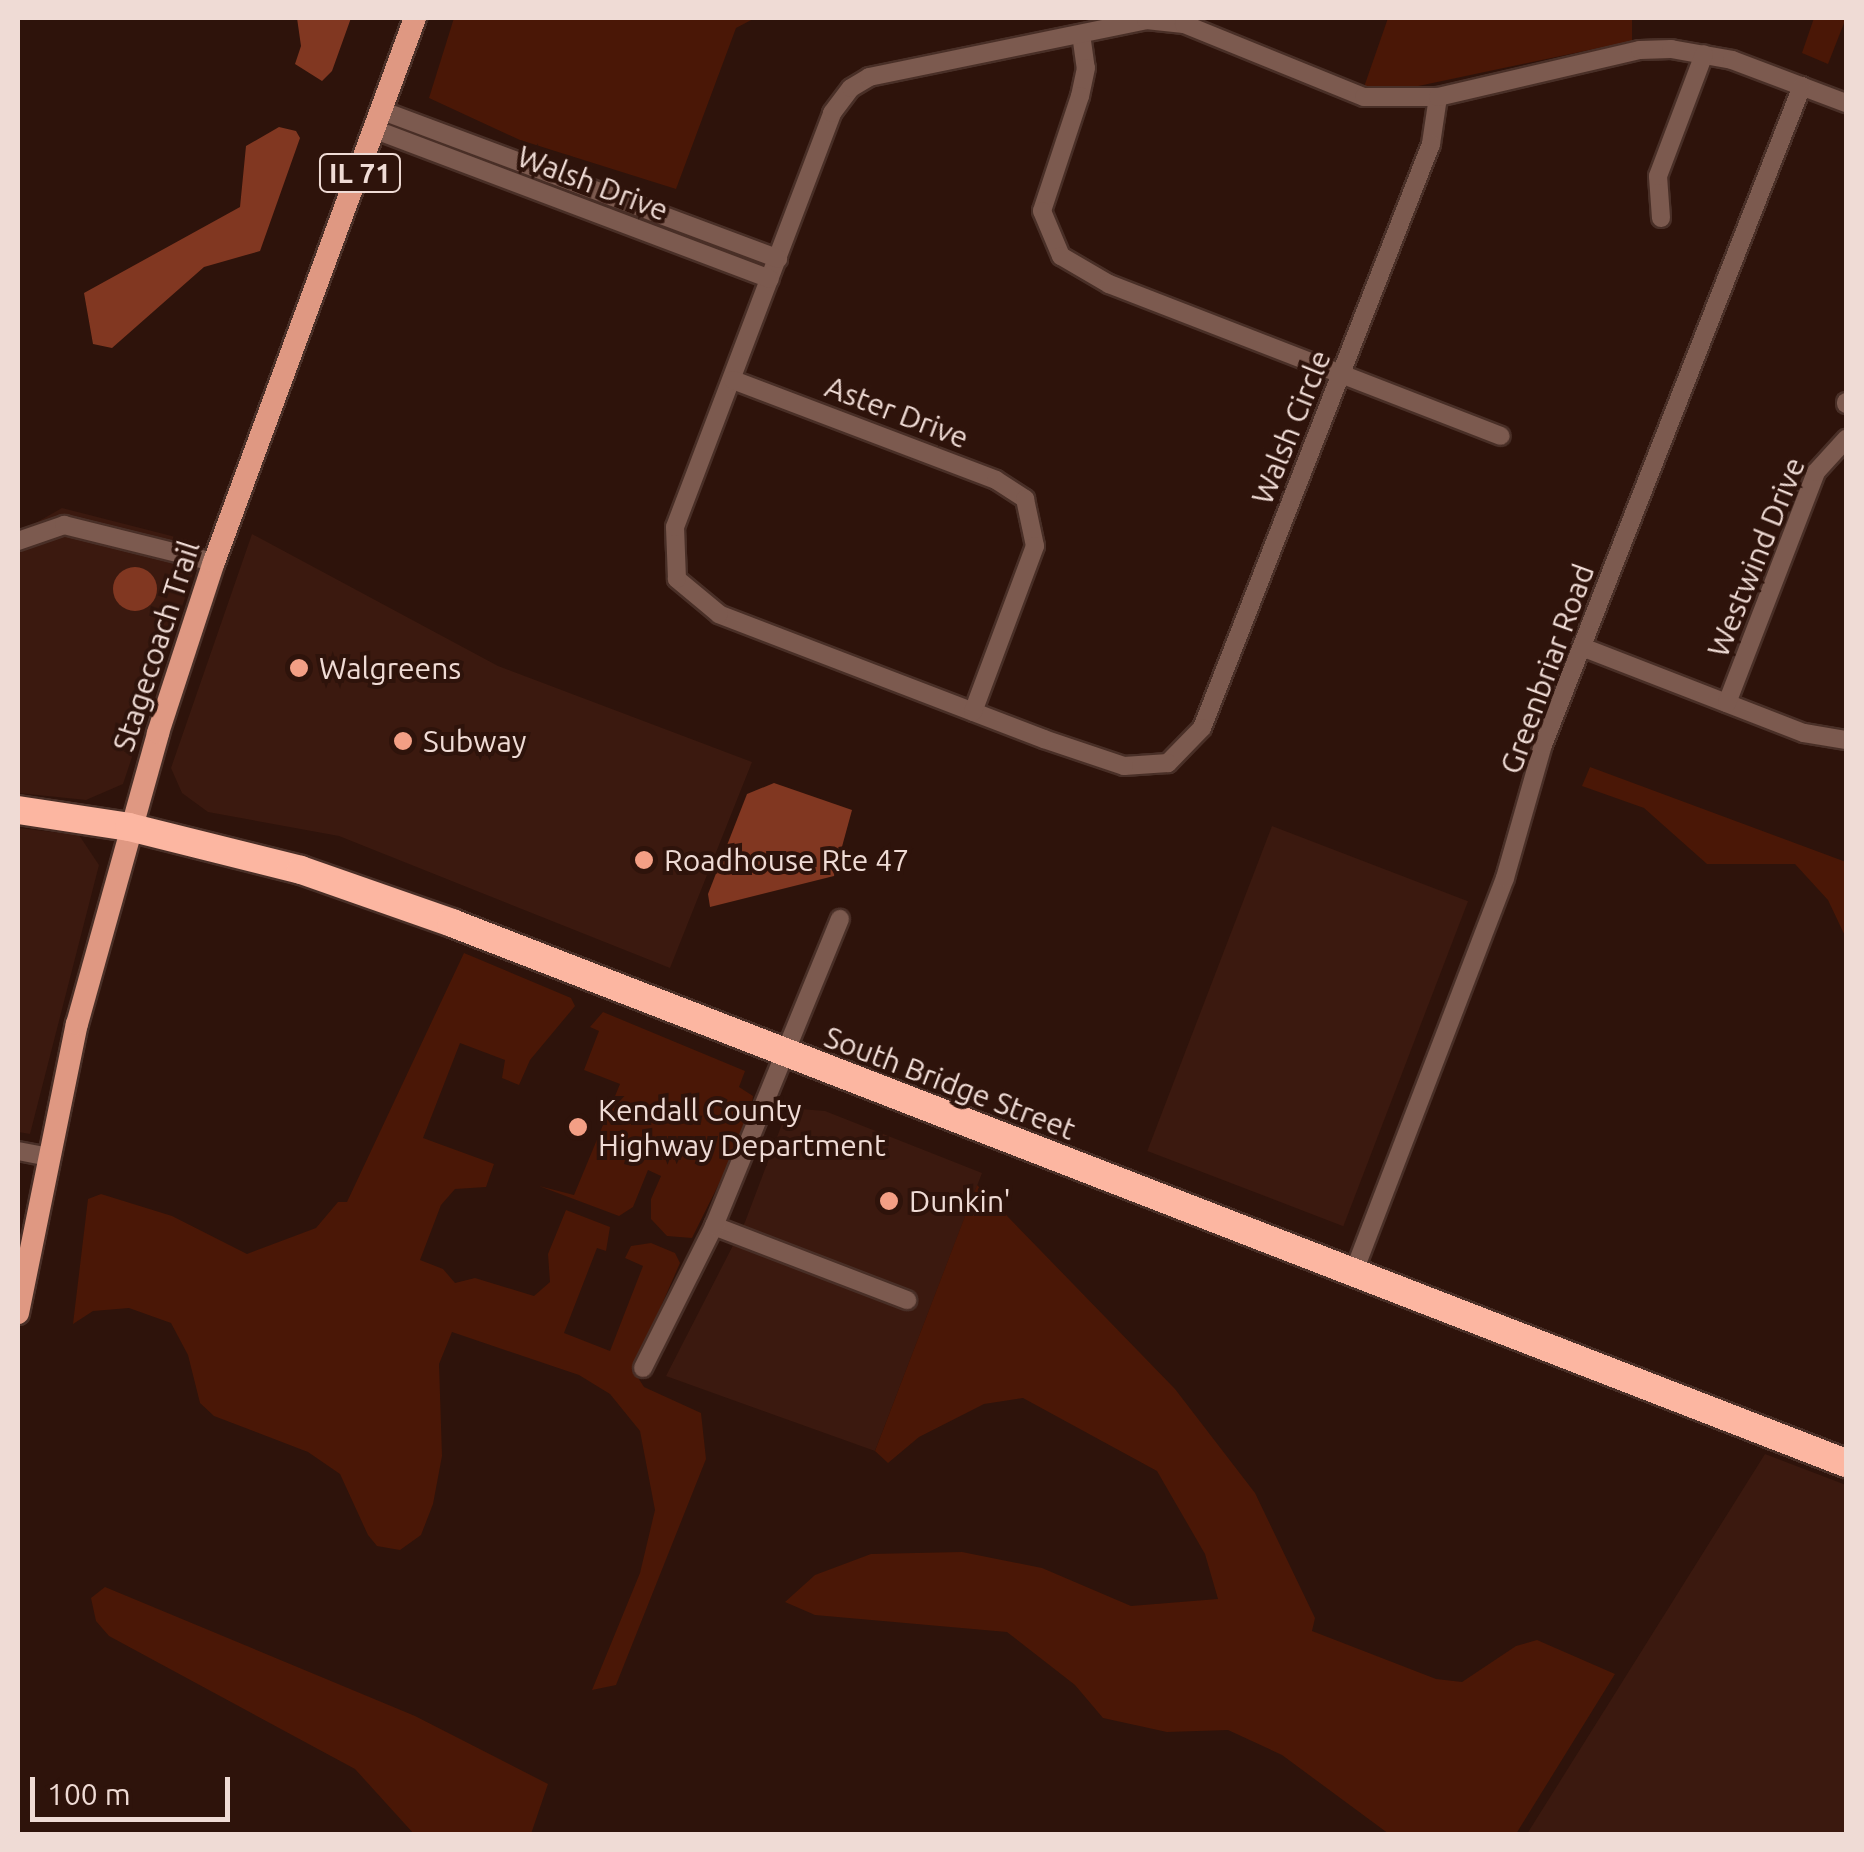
<!DOCTYPE html>
<style>
body{margin:0}
#map{position:relative;width:1864px;height:1852px;overflow:hidden;background:#2e130b;font-family:Ubuntu,sans-serif}
div>[style]{position:absolute}
.built>*{inset:0;background:#3b190f;transform-origin:0 0}
.green>*{inset:0;background:#4a1706}
.water>*{inset:0;background:#813721}
.round{border-radius:50%}
.roads{filter:drop-shadow(2px 0 #492f27) drop-shadow(-2px 0 #492f27) drop-shadow(0 2px #492f27) drop-shadow(0 -2px #492f27)}
.minor>*{height:18px;margin:-9px;padding:0 9px;transform-origin:9px;border-radius:9px;background:#7c5a4f}
.major>*{height:22px;margin:-11px;padding:0 11px;transform-origin:11px;border-radius:11px;background:#df9882}
.highway>*{height:28px;margin:-14px;padding:0 14px;transform-origin:14px;border-radius:14px;background:#fcb6a1}
.dots>*{width:28px;height:28px;translate:-50% -50%;box-sizing:border-box;border:5px solid #2e130b;border-radius:50%}
span{translate:-50% -50%;white-space:nowrap;text-align:center;line-height:1.15;-webkit-text-stroke:8px #2e130b;paint-order:stroke}
.shield-label span{padding:2px 8px;background:#2e130b;border:2px solid;border-radius:8px;-webkit-text-stroke-width:0}
.shield-label{font-size:28px;color:#efdbd5;font-weight:700}
.street-label{font-size:30px;color:#efdbd5}
.poi-label{font-size:30px;color:#efdbd5}
.left{translate:0 -50%;text-align:left}
.frame{position:absolute;inset:0;border:20px solid #efdbd5;pointer-events:none}
.scale{position:absolute;left:30px;top:1777px;width:200px;height:45px;box-sizing:border-box;border:5px solid #efdbd5;border-top:0;padding-left:12px;font-size:30px;line-height:35px;white-space:nowrap;color:#efdbd5;-webkit-text-stroke:8px #2e130b;paint-order:stroke}
</style>
<div id="map">
<div class="built">
<div style="clip-path:polygon(62px 508px,203px 544px,123px 784px,86px 800px,18px 793px,18px 533px)"></div>
<div style="clip-path:polygon(252px 534px,498px 666px,752px 762px,670px 968px,339px 836px,208px 812px,182px 793px,171px 768px)"></div>
<div style="left:1272px;top:826px;width:210px;height:348px;rotate:21deg"></div>
<div style="clip-path:polygon(18px 828px,79px 835px,99px 865px,30px 1134px,18px 1132px)"></div>
<div style="clip-path:polygon(788px 1108px,825px 1111px,982px 1173px,875px 1451px,666px 1376px,745px 1222px)"></div>
<div style="clip-path:polygon(1765px 1454px,1846px 1485px,1846px 1834px,1527px 1834px)"></div>
</div>
<div class="green">
<div style="clip-path:polygon(454px 18px,755px 18px,736px 28px,676px 189px,520px 140px,429px 98px)"></div>
<div style="clip-path:polygon(1388px 18px,1632px 18px,1632px 41px,1390px 92px,1364px 87px)"></div>
<div style="clip-path:polygon(1814px 18px,1846px 18px,1828px 64px,1802px 53px)"></div>
<div style="clip-path:polygon(1590px 767px,1846px 862px,1846px 938px,1828px 900px,1795px 864px,1707px 864px,1644px 808px,1582px 786px)"></div>
<div style="clip-path:polygon(464px 953px,571px 998px,575px 1006px,530px 1060px,519px 1085px,502px 1078px,505px 1060px,460px 1043px,423px 1138px,494px 1164px,486px 1187px,455px 1189px,441px 1205px,420px 1260px,443px 1269px,455px 1283px,475px 1278px,534px 1296px,550px 1282px,548px 1254px,566px 1210px,610px 1227px,606px 1251px,597px 1248px,564px 1333px,610px 1351px,643px 1266px,625px 1258px,631px 1246px,651px 1243px,675px 1253px,680px 1263px,633px 1370px,644px 1387px,701px 1413px,706px 1459px,616px 1685px,592px 1690px,640px 1573px,655px 1510px,640px 1431px,610px 1394px,579px 1375px,452px 1332px,439px 1364px,442px 1456px,433px 1504px,421px 1535px,400px 1550px,377px 1546px,368px 1535px,340px 1474px,308px 1452px,214px 1416px,200px 1403px,188px 1355px,171px 1323px,129px 1308px,93px 1311px,73px 1324px,88px 1199px,101px 1194px,172px 1216px,247px 1254px,316px 1228px,338px 1202px,347px 1202px)"></div>
<div style="clip-path:polygon(603px 1012px,745px 1071px,739px 1087px,753px 1096px,750px 1121px,692px 1238px,667px 1236px,651px 1219px,651px 1199px,661px 1176px,648px 1170px,633px 1207px,619px 1216px,539px 1186px,574px 1195px,620px 1084px,584px 1070px,599px 1031px,590px 1027px)"></div>
<div style="clip-path:polygon(977px 1185px,1175px 1389px,1255px 1493px,1315px 1618px,1312px 1631px,1436px 1679px,1462px 1682px,1516px 1646px,1537px 1640px,1615px 1674px,1516px 1834px,1389px 1834px,1282px 1755px,1228px 1730px,1167px 1732px,1103px 1718px,1075px 1685px,1007px 1632px,815px 1615px,785px 1602px,815px 1575px,871px 1554px,962px 1552px,1042px 1568px,1131px 1606px,1218px 1599px,1205px 1554px,1157px 1471px,1023px 1398px,984px 1404px,919px 1437px,888px 1463px,875px 1451px)"></div>
<div style="clip-path:polygon(105px 1587px,415px 1716px,548px 1784px,531px 1834px,414px 1834px,355px 1769px,109px 1636px,96px 1621px,91px 1598px)"></div>
</div>
<div class="water">
<div style="clip-path:polygon(297px 18px,351px 18px,332px 71px,322px 81px,295px 64px,301px 46px)"></div>
<div style="clip-path:polygon(279px 127px,296px 131px,300px 138px,260px 251px,204px 267px,112px 348px,93px 344px,84px 293px,240px 207px,246px 146px)"></div>
<div class="round" style="left:113px;top:567px;width:44px;height:44px"></div>
<div style="clip-path:polygon(774px 783px,852px 810px,834px 876px,710px 907px,708px 894px,747px 794px)"></div>
</div>
<div class="roads">
<div class="minor">
<div style="left:1081px;top:34px;width:34px;rotate:82deg"></div>
<div style="left:1086px;top:68px;width:29px;rotate:102deg"></div>
<div style="left:1080px;top:96px;width:121px;rotate:108.3deg"></div>
<div style="left:1042px;top:211px;width:49px;rotate:67.1deg"></div>
<div style="left:1061px;top:256px;width:56px;rotate:30.3deg"></div>
<div style="left:1109px;top:284px;width:420px;rotate:21.2deg"></div>
<div style="left:1438px;top:97px;width:48px;rotate:98.5deg"></div>
<div style="left:1431px;top:144px;width:627px;rotate:111.41deg"></div>
<div style="left:1202px;top:728px;width:49px;rotate:134.2deg"></div>
<div style="left:1168px;top:763px;width:44px;rotate:176.1deg"></div>
<div style="left:1124px;top:766px;width:84px;rotate:-161.4deg"></div>
<div style="left:1044px;top:739px;width:348px;rotate:-159deg"></div>
<div style="left:719px;top:614px;width:55px;rotate:-140.2deg"></div>
<div style="left:677px;top:579px;width:52px;rotate:-92.2deg"></div>
<div style="left:675px;top:527px;width:443px;rotate:-69.2deg"></div>
<div style="left:832px;top:113px;width:31px;rotate:-53deg"></div>
<div style="left:851px;top:88px;width:21px;rotate:-31deg"></div>
<div style="left:869px;top:77px;width:283px;rotate:-11.6deg"></div>
<div style="left:1146px;top:20px;width:38px;rotate:6deg"></div>
<div style="left:1184px;top:24px;width:194px;rotate:22.1deg"></div>
<div style="left:1364px;top:97px;width:74px"></div>
<div style="left:1438px;top:97px;width:207px;rotate:-13.1deg"></div>
<div style="left:1640px;top:50px;width:31px;rotate:-2deg"></div>
<div style="left:1671px;top:49px;width:62px;rotate:10.2deg"></div>
<div style="left:1732px;top:60px;width:122px;rotate:20.7deg"></div>
<div style="left:383px;top:111px;width:422px;rotate:20.5deg"></div>
<div style="left:376px;top:130px;width:421px;rotate:20.7deg"></div>
<div style="left:1661px;top:218px;width:42px;rotate:-94.1deg"></div>
<div style="left:1658px;top:176px;width:130px;rotate:-69.3deg"></div>
<div style="left:733px;top:380px;width:281px;rotate:20.8deg"></div>
<div style="left:996px;top:480px;width:35px;rotate:33deg"></div>
<div style="left:1025px;top:499px;width:48px;rotate:78deg"></div>
<div style="left:1035px;top:546px;width:177px;rotate:110.5deg"></div>
<div style="left:1846px;top:402px;width:2px;rotate:90deg"></div>
<div style="left:18px;top:541px;width:49px;rotate:-19.2deg"></div>
<div style="left:64px;top:525px;width:154px;rotate:13.9deg"></div>
<div style="left:1582px;top:647px;width:238px;rotate:21.2deg"></div>
<div style="left:1804px;top:733px;width:43px;rotate:9.5deg"></div>
<div style="left:1727px;top:703px;width:248px;rotate:-68.9deg"></div>
<div style="left:1816px;top:472px;width:45px;rotate:-47.7deg"></div>
<div style="left:18px;top:1151px;width:31px;rotate:11deg"></div>
<div style="left:714px;top:1226px;width:207px;rotate:21deg"></div>
<div style="left:1353px;top:1274px;width:424px;rotate:-69deg"></div>
<div style="left:1505px;top:878px;width:138px;rotate:-74.1deg"></div>
<div style="left:1543px;top:745px;width:708px;rotate:-68.54deg"></div>
<div style="left:643px;top:1368px;width:159px;rotate:-63.4deg"></div>
<div style="left:714px;top:1226px;width:332px;rotate:-67.7deg"></div>
</div>
<div class="major">
<div style="left:18px;top:1313px;width:295px;rotate:-78.5deg"></div>
<div style="left:77px;top:1024px;width:302px;rotate:-74.4deg"></div>
<div style="left:158px;top:733px;width:180px;rotate:-71.9deg"></div>
<div style="left:214px;top:562px;width:580px;rotate:-69.72deg"></div>
</div>
<div class="highway">
<div style="left:18px;top:810px;width:112px;rotate:8.7deg"></div>
<div style="left:129px;top:827px;width:177px;rotate:14deg"></div>
<div style="left:301px;top:870px;width:160px;rotate:19.3deg"></div>
<div style="left:452px;top:923px;width:1495px;rotate:21.18deg"></div>
</div>
</div>
<div class="dots">
<div style="left:299px;top:668px;background:#f39f85"></div>
<div style="left:403px;top:741px;background:#f39f85"></div>
<div style="left:644px;top:860px;background:#f39f85"></div>
<div style="left:578px;top:1127px;background:#f39f85"></div>
<div style="left:889px;top:1201px;background:#f39f85"></div>
</div>
<div class="shield-label">
<span style="left:360px;top:173px">IL 71</span>
</div>
<div class="street-label">
<span style="left:593px;top:183px;rotate:21deg">Walsh Drive</span>
<span style="left:897px;top:412px;rotate:21deg">Aster Drive</span>
<span style="left:1291px;top:427px;rotate:-68deg">Walsh Circle</span>
<span style="left:1756px;top:557px;rotate:-68deg">Westwind Drive</span>
<span style="left:156px;top:646px;rotate:-72deg">Stagecoach Trail</span>
<span style="left:1547px;top:669px;rotate:-70deg">Greenbriar Road</span>
<span style="left:950px;top:1083px;rotate:21deg">South Bridge Street</span>
</div>
<div class="poi-label">
<span class="left" style="left:319px;top:668px">Walgreens</span>
<span class="left" style="left:423px;top:741px">Subway</span>
<span class="left" style="left:664px;top:860px">Roadhouse Rte 47</span>
<span class="left" style="left:598px;top:1127px">Kendall County<br>Highway Department</span>
<span class="left" style="left:909px;top:1201px">Dunkin'</span>
</div>
<div class="frame"></div>
<div class="scale">100 m</div>
</div>
